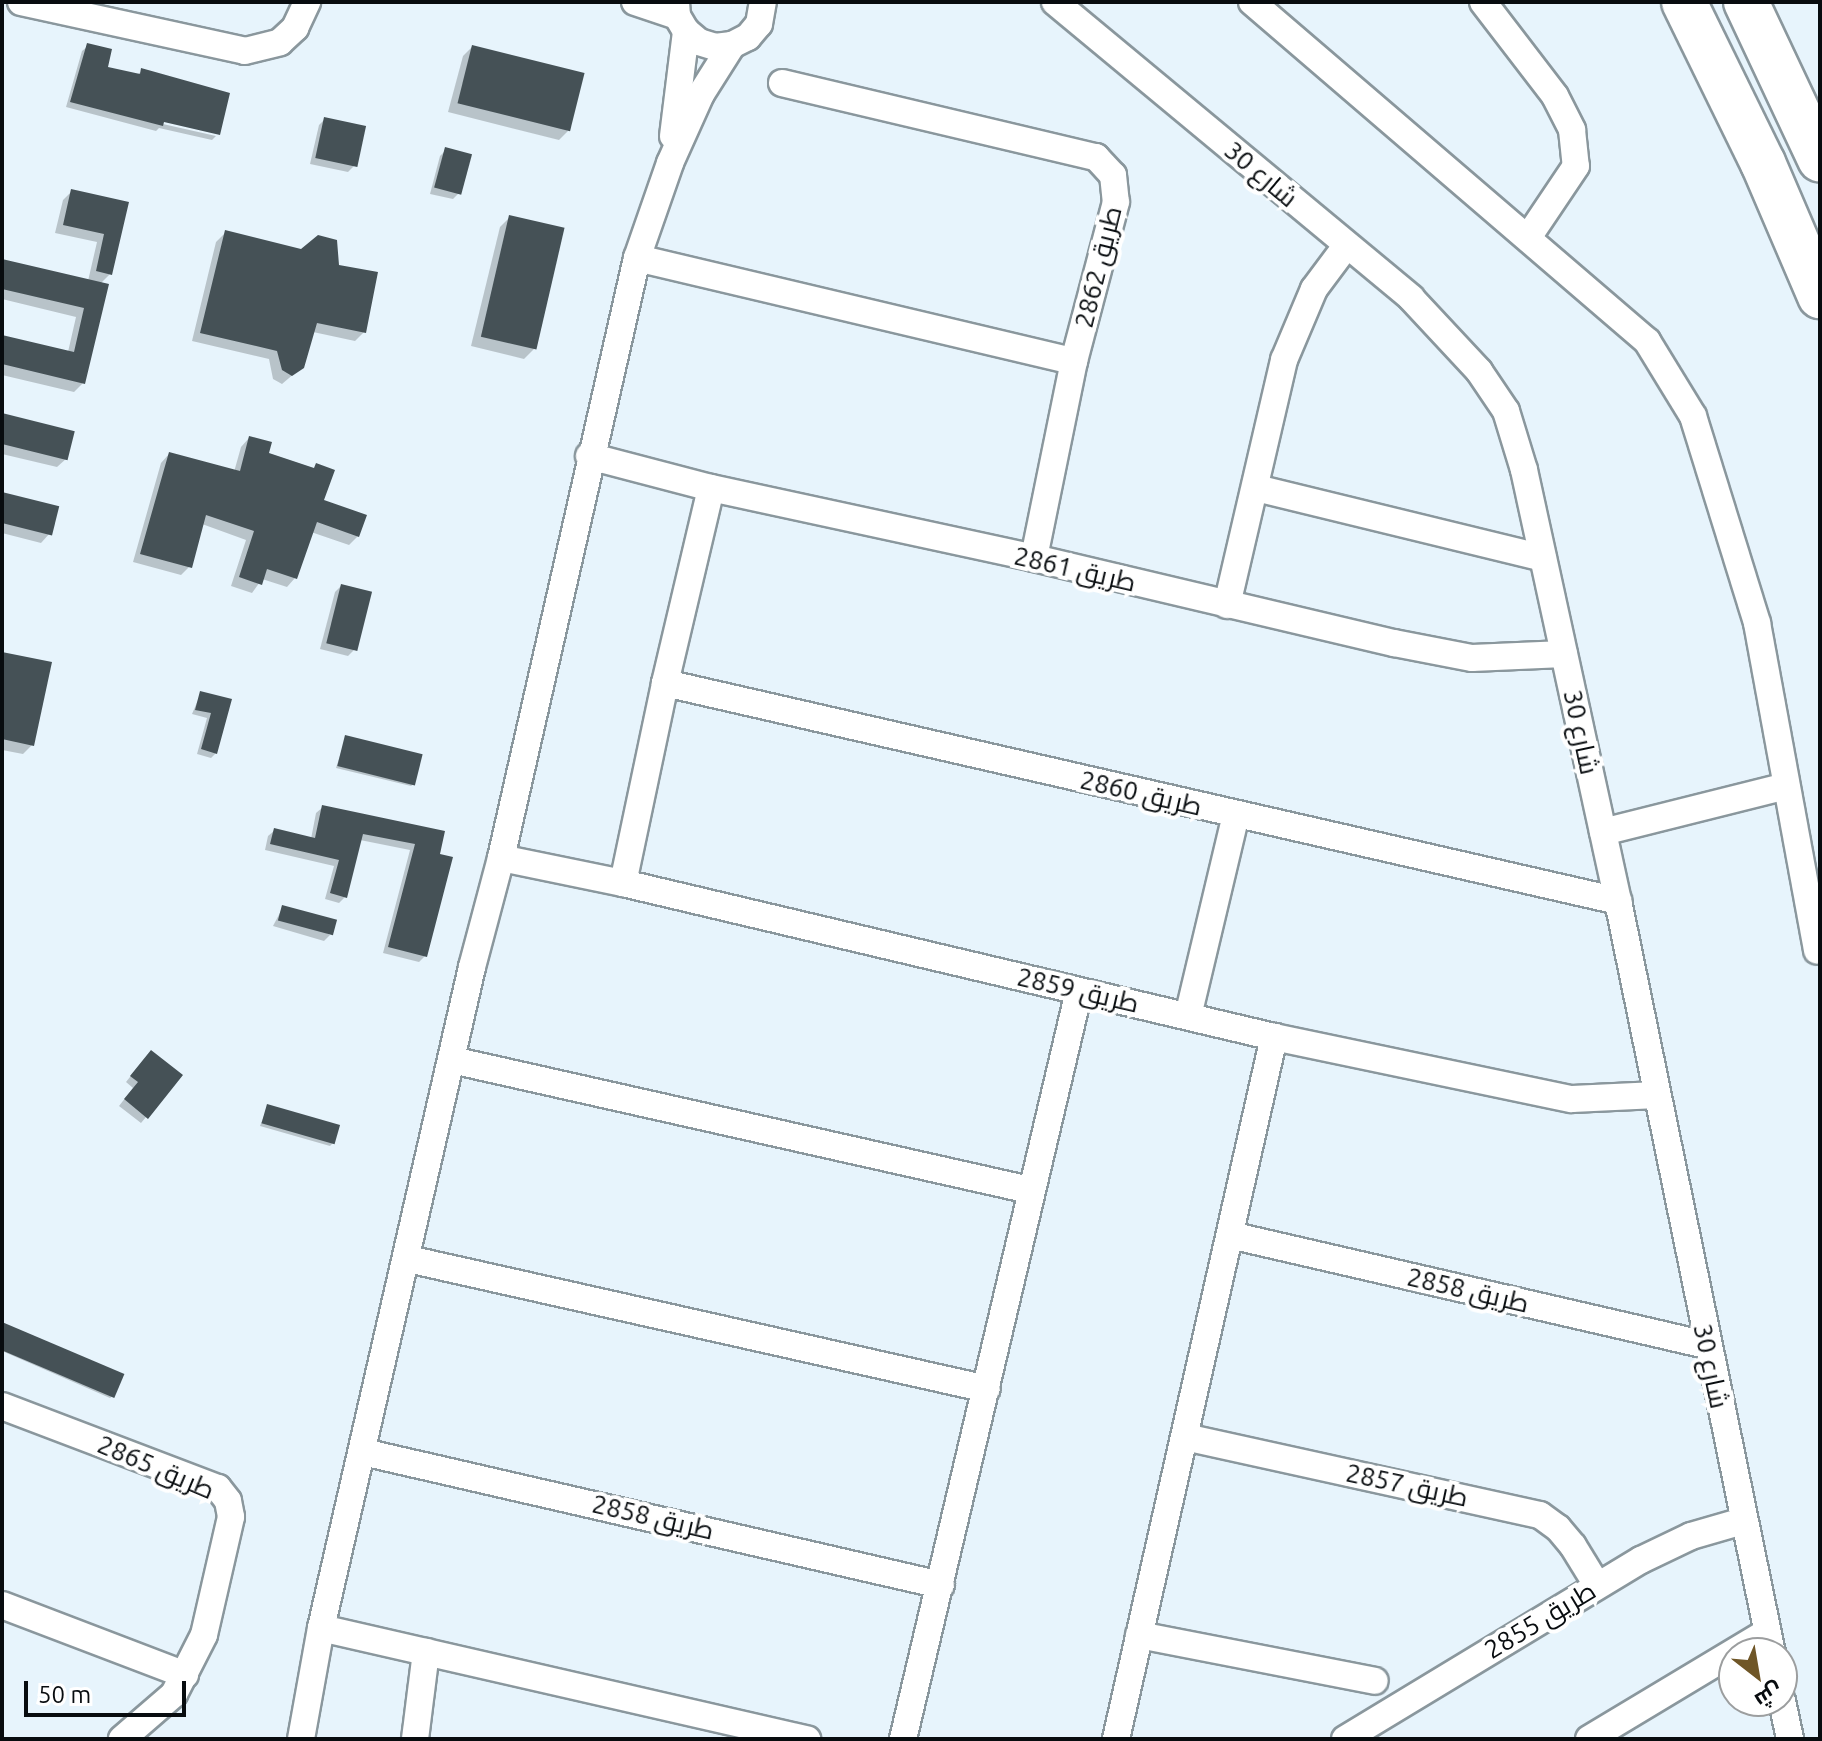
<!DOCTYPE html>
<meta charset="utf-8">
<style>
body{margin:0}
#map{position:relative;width:1822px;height:1741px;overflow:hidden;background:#e7f4fc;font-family:Ubuntu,Cairo,sans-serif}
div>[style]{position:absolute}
.shadow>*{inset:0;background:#0003}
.building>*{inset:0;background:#455156;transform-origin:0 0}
.roads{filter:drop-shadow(2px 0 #8a979d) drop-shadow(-2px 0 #8a979d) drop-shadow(0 2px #8a979d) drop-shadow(0 -2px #8a979d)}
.minor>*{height:26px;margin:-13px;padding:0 13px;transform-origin:13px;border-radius:13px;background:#fff}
.motorway>*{height:44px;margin:-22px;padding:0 22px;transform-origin:22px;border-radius:22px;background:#fff}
span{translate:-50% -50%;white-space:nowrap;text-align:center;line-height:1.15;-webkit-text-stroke:8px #fff;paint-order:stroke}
.street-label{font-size:26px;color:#080c0f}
.frame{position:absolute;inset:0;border:4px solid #080c0f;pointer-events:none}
.north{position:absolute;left:1718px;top:1637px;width:80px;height:80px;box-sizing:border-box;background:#fff;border:2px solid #9c9e9f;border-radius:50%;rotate:149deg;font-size:22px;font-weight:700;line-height:32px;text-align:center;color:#080c0f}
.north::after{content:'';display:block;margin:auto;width:28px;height:36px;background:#6f5627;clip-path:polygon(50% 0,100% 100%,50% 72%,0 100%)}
.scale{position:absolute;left:24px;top:1681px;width:162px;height:36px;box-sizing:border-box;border:4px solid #080c0f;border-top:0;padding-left:10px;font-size:24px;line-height:28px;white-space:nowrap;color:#080c0f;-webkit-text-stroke:6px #fff;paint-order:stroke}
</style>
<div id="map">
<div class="shadow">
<div style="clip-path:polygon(88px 46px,109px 50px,105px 68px,137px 75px,142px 71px,228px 94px,218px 134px,155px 118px,154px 122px,216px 136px,212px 140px,159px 128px,156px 131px,66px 107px,82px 51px)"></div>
<div style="clip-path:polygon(472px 47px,568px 131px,559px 140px,448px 112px,463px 56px)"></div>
<div style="clip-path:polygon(325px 119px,354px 166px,348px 172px,310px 164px,319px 125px)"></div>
<div style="clip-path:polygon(446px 150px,459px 193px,453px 199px,430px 194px,440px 156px)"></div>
<div style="clip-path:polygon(72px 191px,126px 204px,110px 274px,100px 284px,83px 383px,74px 392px,2px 375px,2px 337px,68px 352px,76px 317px,2px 299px,2px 261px,88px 281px,97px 242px,55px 233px,63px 200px)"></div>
<div style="clip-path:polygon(509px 218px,534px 349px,524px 359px,471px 346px,500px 227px)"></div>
<div style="clip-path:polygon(225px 233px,302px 251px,337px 266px,364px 332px,355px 341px,313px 332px,302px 367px,282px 384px,273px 379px,269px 359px,192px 341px,216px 242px)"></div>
<div style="clip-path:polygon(2px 415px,67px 458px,57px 467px,2px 454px)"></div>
<div style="clip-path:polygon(249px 438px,358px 536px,349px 545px,311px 532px,295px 578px,287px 587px,262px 579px,252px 593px,231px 586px,246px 540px,202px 524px,190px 566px,181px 575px,133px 562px,161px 463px,169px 454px,234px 472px,241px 447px)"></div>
<div style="clip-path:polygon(2px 494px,50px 533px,41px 543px,2px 533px)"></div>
<div style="clip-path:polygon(341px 586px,354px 650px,348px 656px,320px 649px,335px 592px)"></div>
<div style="clip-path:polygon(2px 655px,32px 745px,23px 754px,2px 750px)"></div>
<div style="clip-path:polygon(201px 693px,230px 700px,216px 753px,211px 758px,197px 754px,207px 718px,192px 714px)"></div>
<div style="clip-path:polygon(346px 737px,414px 784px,411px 786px,336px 768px)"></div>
<div style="clip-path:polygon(323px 807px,443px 832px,425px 956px,419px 962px,383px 953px,410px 850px,360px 840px,345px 897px,339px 903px,325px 899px,334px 866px,265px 850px,268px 836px,275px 830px,311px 839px,316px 813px)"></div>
<div style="clip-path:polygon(283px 907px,330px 935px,324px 941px,273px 926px)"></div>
<div style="clip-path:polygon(145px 1058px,146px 1117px,141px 1123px,119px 1106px,133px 1088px,126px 1082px)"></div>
<div style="clip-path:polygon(268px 1106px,333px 1143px,330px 1146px,260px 1126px)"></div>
<div style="clip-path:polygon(2px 1324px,113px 1396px,110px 1398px,2px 1351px)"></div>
</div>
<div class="building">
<div style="clip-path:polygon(87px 43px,112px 49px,108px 67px,140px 74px,141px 68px,230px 93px,220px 135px,164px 122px,163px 126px,70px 102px)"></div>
<div style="left:472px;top:45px;width:116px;height:60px;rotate:14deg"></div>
<div style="left:324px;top:117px;width:43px;height:42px;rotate:12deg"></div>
<div style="left:445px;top:147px;width:28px;height:42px;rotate:15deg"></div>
<div style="clip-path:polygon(71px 189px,129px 202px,112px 275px,96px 271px,104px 234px,63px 225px)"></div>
<div style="left:509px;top:215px;width:57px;height:125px;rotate:13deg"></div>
<div style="clip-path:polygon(225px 230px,301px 249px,318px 235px,337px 240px,339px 265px,378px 272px,366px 333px,317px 323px,304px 368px,292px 376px,282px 370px,277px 351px,200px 333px)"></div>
<div style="clip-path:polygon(2px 259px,109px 284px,85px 384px,2px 364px,2px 335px,74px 352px,84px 308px,2px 289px)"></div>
<div style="left:2px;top:413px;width:75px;height:30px;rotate:14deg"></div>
<div style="clip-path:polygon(249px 436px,272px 442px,269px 453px,314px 468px,316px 463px,335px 470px,324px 500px,367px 515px,359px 537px,317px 522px,297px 579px,267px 569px,262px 585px,239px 577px,254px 531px,206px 515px,192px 568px,140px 554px,169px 452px,240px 471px)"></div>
<div style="left:2px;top:492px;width:59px;height:30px;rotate:14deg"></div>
<div style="left:341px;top:584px;width:32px;height:61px;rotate:14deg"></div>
<div style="clip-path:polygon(2px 652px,52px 662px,34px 746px,2px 739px)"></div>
<div style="clip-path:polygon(200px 691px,232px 699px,217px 754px,201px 749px,211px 713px,195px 710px)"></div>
<div style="left:345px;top:735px;width:80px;height:32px;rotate:14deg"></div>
<div style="clip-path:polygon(322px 805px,445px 831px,440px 854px,453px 857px,427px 957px,388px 947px,415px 844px,363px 834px,347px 898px,330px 893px,339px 860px,270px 844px,274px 828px,315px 838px)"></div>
<div style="left:282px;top:905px;width:57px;height:16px;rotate:15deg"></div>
<div style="clip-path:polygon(151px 1050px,183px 1075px,148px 1119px,124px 1099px,138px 1082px,130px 1076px)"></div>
<div style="left:267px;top:1104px;width:76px;height:20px;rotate:16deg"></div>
<div style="left:2px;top:1322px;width:133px;height:26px;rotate:23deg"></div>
</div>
<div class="roads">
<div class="minor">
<div style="left:21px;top:2px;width:229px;rotate:12.3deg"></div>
<div style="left:245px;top:51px;width:36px;rotate:-14deg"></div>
<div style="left:280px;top:42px;width:21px;rotate:-43deg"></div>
<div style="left:295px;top:28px;width:29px;rotate:-65deg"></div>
<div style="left:635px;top:2px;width:44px;rotate:18.4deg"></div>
<div style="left:676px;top:2px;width:14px;rotate:86deg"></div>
<div style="left:677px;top:16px;width:17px;rotate:59deg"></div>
<div style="left:686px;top:31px;width:17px;rotate:40deg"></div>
<div style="left:699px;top:42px;width:17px;rotate:17deg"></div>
<div style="left:715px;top:47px;width:17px;rotate:-7deg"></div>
<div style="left:732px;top:45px;width:18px;rotate:-27deg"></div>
<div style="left:748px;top:37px;width:17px;rotate:-50deg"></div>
<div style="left:759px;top:24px;width:22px;rotate:-80deg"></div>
<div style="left:1055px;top:2px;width:463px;rotate:39.7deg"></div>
<div style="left:1411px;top:298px;width:100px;rotate:47deg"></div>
<div style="left:1479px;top:371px;width:48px;rotate:56deg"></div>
<div style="left:1506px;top:411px;width:62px;rotate:73deg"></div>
<div style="left:1524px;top:470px;width:441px;rotate:77.7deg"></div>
<div style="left:1618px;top:901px;width:768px;rotate:78.43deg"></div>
<div style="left:1252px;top:2px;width:521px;rotate:40.64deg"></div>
<div style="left:1647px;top:341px;width:88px;rotate:58.5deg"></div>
<div style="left:1693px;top:416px;width:217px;rotate:72.8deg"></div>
<div style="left:1757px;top:623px;width:333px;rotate:79.6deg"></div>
<div style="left:1483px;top:2px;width:118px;rotate:52.5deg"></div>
<div style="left:1555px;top:96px;width:38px;rotate:63deg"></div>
<div style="left:1572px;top:130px;width:36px;rotate:84deg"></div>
<div style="left:1576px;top:166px;width:84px;rotate:123.9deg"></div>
<div style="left:782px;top:83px;width:323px;rotate:13.3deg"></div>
<div style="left:1096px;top:157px;width:25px;rotate:47deg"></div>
<div style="left:1113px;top:175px;width:27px;rotate:84deg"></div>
<div style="left:1116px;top:202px;width:164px;rotate:104.8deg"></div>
<div style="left:1074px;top:361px;width:201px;rotate:101.5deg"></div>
<div style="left:673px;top:136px;width:106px;rotate:-82.9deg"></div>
<div style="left:637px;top:258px;width:449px;rotate:13.3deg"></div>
<div style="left:589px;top:456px;width:126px;rotate:14.7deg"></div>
<div style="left:711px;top:488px;width:330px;rotate:12.2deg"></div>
<div style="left:1034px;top:558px;width:370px;rotate:13.3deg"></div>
<div style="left:1394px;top:643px;width:79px;rotate:10.9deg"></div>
<div style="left:1472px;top:658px;width:92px;rotate:-2.5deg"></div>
<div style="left:1256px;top:488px;width:295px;rotate:13.7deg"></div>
<div style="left:1227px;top:605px;width:252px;rotate:-76.9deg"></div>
<div style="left:1284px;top:360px;width:77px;rotate:-67.1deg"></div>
<div style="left:1314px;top:289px;width:54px;rotate:-53.3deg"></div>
<div style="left:665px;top:683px;width:978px;rotate:12.88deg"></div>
<div style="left:1603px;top:832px;width:189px;rotate:-14.1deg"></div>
<div style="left:501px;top:858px;width:125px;rotate:11.6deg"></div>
<div style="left:623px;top:883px;width:669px;rotate:13.31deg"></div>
<div style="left:1274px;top:1037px;width:304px;rotate:11.8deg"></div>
<div style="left:1572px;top:1099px;width:85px;rotate:-2.7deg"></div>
<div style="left:623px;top:883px;width:204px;rotate:-78.1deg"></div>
<div style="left:665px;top:683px;width:200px;rotate:-76.7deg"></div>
<div style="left:1188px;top:1016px;width:207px;rotate:-76.6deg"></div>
<div style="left:452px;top:1060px;width:592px;rotate:12.68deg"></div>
<div style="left:1230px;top:1235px;width:489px;rotate:13deg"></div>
<div style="left:408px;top:1259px;width:593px;rotate:12.65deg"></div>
<div style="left:2px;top:1406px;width:231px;rotate:20.8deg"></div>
<div style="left:218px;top:1488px;width:16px;rotate:52deg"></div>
<div style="left:228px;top:1501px;width:16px;rotate:79deg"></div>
<div style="left:231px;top:1517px;width:121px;rotate:102.9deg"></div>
<div style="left:204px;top:1635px;width:66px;rotate:117deg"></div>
<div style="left:174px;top:1694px;width:69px;rotate:139.1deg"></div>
<div style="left:1185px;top:1437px;width:363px;rotate:12.4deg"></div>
<div style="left:1540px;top:1515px;width:22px;rotate:36deg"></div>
<div style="left:1558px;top:1528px;width:23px;rotate:50deg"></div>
<div style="left:1573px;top:1546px;width:46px;rotate:58.4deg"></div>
<div style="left:363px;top:1452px;width:593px;rotate:12.96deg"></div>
<div style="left:2px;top:1605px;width:196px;rotate:20.9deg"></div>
<div style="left:321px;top:1628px;width:499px;rotate:12.9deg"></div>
<div style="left:1139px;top:1635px;width:240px;rotate:11deg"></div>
<div style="left:1782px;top:1701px;width:39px;rotate:78deg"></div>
<div style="left:301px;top:1739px;width:113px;rotate:-79.8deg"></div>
<div style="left:321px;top:1628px;width:678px;rotate:-77.13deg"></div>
<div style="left:472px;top:967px;width:113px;rotate:-75.1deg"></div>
<div style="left:501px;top:858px;width:615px;rotate:-77.23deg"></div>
<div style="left:637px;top:258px;width:101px;rotate:-70.8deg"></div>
<div style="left:670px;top:163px;width:76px;rotate:-65.8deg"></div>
<div style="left:701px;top:94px;width:58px;rotate:-57.7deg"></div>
<div style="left:415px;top:1739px;width:88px;rotate:-82.8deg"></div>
<div style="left:903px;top:1739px;width:768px;rotate:-76.76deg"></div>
<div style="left:1116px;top:1739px;width:720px;rotate:-77.32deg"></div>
<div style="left:1345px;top:1739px;width:346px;rotate:-31.2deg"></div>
<div style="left:1641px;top:1560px;width:55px;rotate:-25.6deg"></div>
<div style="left:1691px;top:1536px;width:54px;rotate:-16.1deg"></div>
<div style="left:1589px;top:1739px;width:208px;rotate:-31deg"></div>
</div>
<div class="motorway">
<div style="left:1684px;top:2px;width:179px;rotate:63.9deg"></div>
<div style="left:1763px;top:163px;width:145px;rotate:66.8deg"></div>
<div style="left:1746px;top:2px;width:174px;rotate:64.8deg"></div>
</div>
</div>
<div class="street-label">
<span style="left:1261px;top:174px;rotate:40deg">شارع 30</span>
<span style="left:1098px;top:267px;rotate:-76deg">طريق 2862</span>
<span style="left:1075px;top:569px;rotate:13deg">طريق 2861</span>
<span style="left:1581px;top:732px;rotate:78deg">شارع 30</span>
<span style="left:1141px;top:793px;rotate:13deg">طريق 2860</span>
<span style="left:1078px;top:990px;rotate:13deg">طريق 2859</span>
<span style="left:1468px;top:1290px;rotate:13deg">طريق 2858</span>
<span style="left:1711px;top:1366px;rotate:78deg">شارع 30</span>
<span style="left:156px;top:1467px;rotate:23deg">طريق 2865</span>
<span style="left:1407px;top:1485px;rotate:12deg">طريق 2857</span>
<span style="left:653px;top:1517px;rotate:13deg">طريق 2858</span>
<span style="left:1540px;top:1620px;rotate:-31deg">طريق 2855</span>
</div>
<div class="frame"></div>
<div class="north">ش</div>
<div class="scale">50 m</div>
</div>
